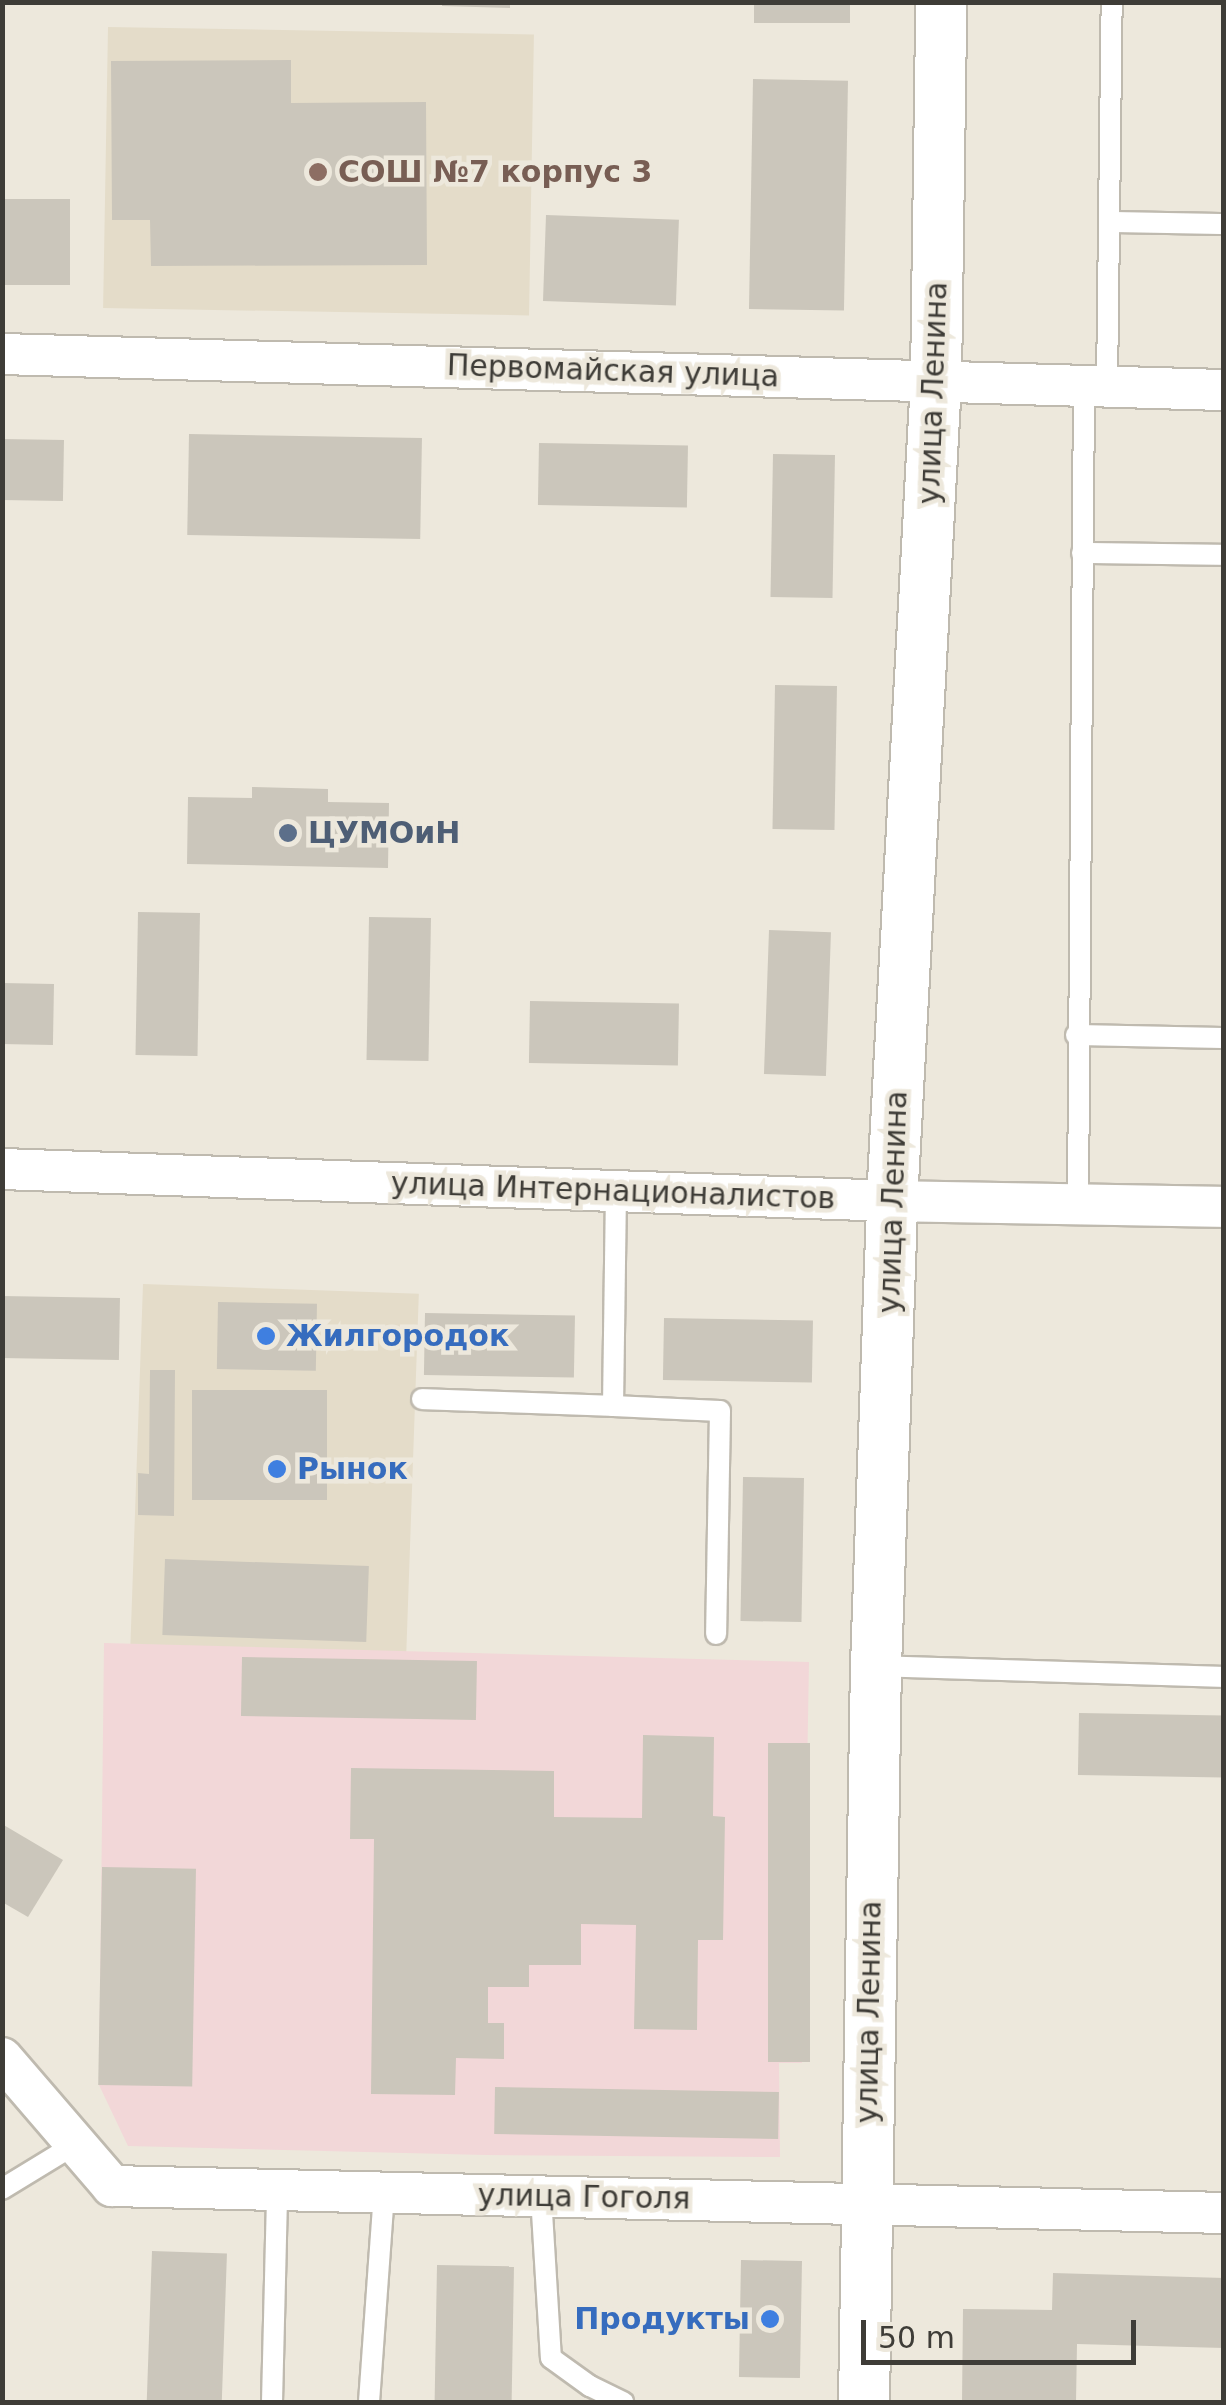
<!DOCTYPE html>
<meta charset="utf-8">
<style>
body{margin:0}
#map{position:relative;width:1226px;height:2405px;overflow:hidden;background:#ede8dc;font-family:"DejaVu Sans",sans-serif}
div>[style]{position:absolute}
.built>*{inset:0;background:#e4dcc9;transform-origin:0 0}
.industrial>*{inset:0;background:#f2d7d8}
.building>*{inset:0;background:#cbc6bb;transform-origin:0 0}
.roads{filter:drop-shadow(2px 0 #bfbaaf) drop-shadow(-2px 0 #bfbaaf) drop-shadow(0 2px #bfbaaf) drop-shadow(0 -2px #bfbaaf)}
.service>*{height:20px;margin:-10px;padding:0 10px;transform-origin:10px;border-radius:10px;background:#fff}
.minor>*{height:40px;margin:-20px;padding:0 20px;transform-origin:20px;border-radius:20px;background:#fff}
.tertiary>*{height:50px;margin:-25px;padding:0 25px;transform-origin:25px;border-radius:25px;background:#fff}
.dots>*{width:28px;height:28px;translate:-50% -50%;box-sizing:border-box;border:5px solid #ede8dc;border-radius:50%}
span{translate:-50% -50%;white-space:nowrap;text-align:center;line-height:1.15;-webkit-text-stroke:9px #ede8dc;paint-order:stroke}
.education-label{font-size:30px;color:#785e54;font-weight:700}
.left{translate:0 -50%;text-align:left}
.street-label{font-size:30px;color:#3e3c37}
.service-label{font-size:30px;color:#4e5e75;font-weight:700}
.shop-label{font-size:30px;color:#366cbe;font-weight:700}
.right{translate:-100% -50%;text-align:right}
.frame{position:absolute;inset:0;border:5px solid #3e3c37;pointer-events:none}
.scale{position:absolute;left:861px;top:2320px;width:275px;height:45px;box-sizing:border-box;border:5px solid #3e3c37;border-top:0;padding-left:12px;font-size:30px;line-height:35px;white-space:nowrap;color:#3e3c37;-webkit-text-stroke:8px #ede8dc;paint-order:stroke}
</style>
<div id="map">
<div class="built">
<div style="left:108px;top:27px;width:426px;height:281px;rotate:1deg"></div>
<div style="left:143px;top:1284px;width:276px;height:361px;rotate:2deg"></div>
</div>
<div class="industrial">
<div style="clip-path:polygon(104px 1643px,809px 1662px,802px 2063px,779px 2063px,780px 2157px,486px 2155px,128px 2146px,99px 2085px)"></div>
</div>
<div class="building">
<div style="clip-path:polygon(442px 2px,510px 2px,510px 8px,442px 6px)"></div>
<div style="left:754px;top:2px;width:96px;height:21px"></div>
<div style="clip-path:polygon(291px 60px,291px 103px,426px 102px,427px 265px,151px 266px,150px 220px,112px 220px,111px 61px)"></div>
<div style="left:753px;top:79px;width:95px;height:230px;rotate:1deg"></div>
<div style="left:2px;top:199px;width:68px;height:86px"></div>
<div style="left:546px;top:215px;width:133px;height:86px;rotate:2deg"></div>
<div style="left:189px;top:434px;width:233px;height:101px;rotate:1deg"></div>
<div style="left:2px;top:439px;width:62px;height:61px;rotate:1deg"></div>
<div style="left:539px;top:443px;width:149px;height:62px;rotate:1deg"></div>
<div style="left:773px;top:454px;width:62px;height:143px;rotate:1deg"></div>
<div style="left:775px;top:685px;width:62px;height:144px;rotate:1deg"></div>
<div style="clip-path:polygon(252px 787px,328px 789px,328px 802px,389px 803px,388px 868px,187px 864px,188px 797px,252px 798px)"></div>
<div style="left:138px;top:912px;width:62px;height:143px;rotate:1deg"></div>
<div style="left:369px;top:917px;width:62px;height:143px;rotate:1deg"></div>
<div style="left:769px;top:930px;width:62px;height:144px;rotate:2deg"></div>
<div style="left:2px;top:983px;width:52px;height:61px;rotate:1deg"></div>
<div style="left:530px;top:1001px;width:149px;height:62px;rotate:1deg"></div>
<div style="left:2px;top:1296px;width:118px;height:62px;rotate:1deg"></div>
<div style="left:218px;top:1302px;width:99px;height:67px;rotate:1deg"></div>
<div style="left:425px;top:1313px;width:150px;height:62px;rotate:1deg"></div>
<div style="left:664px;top:1318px;width:149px;height:62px;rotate:1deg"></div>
<div style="clip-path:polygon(150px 1370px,175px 1370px,174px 1516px,138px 1515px,138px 1473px,149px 1474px)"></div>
<div style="left:192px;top:1390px;width:135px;height:110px"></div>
<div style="left:743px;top:1477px;width:61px;height:144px;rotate:1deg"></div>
<div style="left:165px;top:1559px;width:204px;height:76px;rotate:2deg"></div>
<div style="left:242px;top:1657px;width:235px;height:59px;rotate:1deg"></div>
<div style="left:1079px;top:1713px;width:145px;height:62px;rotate:1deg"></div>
<div style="clip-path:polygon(643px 1735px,714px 1737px,713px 1816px,725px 1817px,723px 1940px,698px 1940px,697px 2030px,634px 2029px,636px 1925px,581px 1924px,581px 1965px,529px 1965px,529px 1987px,488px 1987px,488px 2023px,504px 2023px,504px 2059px,456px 2058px,455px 2095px,371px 2094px,374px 1839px,350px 1839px,351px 1768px,554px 1771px,554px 1817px,642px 1818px)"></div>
<div style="left:768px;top:1743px;width:42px;height:319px"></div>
<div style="clip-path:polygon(2px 1824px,63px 1860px,28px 1917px,2px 1902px)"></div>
<div style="left:102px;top:1867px;width:94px;height:218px;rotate:1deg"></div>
<div style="left:495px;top:2087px;width:284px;height:47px;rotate:1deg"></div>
<div style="left:152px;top:2251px;width:75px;height:151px;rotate:2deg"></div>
<div style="left:741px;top:2260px;width:61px;height:117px;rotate:1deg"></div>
<div style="left:437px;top:2265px;width:77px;height:137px;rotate:1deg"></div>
<div style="clip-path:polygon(1053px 2273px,1224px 2278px,1224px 2348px,1077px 2344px,1076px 2402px,962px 2402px,963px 2309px,1052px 2310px)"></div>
</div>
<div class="roads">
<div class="service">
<div style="left:1110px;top:222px;width:114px;rotate:1deg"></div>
<div style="left:1107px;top:386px;width:384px;rotate:-89.3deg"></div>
<div style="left:1082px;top:553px;width:142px;rotate:0.8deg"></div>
<div style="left:1076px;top:1035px;width:148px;rotate:1.2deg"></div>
<div style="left:1078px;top:1204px;width:819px;rotate:-89.58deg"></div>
<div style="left:422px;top:1399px;width:191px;rotate:2.1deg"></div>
<div style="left:613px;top:1406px;width:215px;rotate:-89.2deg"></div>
<div style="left:613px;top:1406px;width:107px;rotate:2.7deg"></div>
<div style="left:720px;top:1411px;width:223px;rotate:91deg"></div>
<div style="left:876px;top:1666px;width:348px;rotate:1.8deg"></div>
<div style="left:2px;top:2189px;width:84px;rotate:-31.4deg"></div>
<div style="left:541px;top:2196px;width:162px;rotate:86.5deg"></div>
<div style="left:551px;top:2358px;width:48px;rotate:35.7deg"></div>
<div style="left:590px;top:2386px;width:37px;rotate:26deg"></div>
<div style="left:272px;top:2402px;width:212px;rotate:-88.6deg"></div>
<div style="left:369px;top:2402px;width:211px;rotate:-85.9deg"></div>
</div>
<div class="minor">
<div style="left:2px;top:354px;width:1223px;rotate:1.69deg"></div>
<div style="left:2px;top:1169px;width:891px;rotate:2.06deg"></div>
<div style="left:892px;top:1201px;width:332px;rotate:1deg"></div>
<div style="left:2px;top:2058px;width:169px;rotate:49.3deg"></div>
<div style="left:112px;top:2186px;width:1112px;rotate:1.39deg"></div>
</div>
<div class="tertiary">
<div style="left:864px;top:2402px;width:736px;rotate:-89.07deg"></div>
<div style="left:876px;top:1666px;width:465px;rotate:-88deg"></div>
<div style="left:892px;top:1201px;width:822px;rotate:-86.93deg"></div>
<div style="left:936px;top:380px;width:378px;rotate:-89.2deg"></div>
</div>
</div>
<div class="dots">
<div style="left:318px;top:172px;background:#8d6e63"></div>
<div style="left:288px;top:833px;background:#5c6f8a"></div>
<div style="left:266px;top:1336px;background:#3f7fe0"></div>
<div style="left:277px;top:1469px;background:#3f7fe0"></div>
<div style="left:770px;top:2319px;background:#3f7fe0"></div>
</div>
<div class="education-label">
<span class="left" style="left:338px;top:172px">СОШ №7 корпус 3</span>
</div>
<div class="street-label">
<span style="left:613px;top:371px;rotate:2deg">Первомайская улица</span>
<span style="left:933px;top:393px;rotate:-88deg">улица Ленина</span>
<span style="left:613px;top:1191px;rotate:2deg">улица Интернационалистов</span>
<span style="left:893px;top:1202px;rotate:-88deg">улица Ленина</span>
<span style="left:869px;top:2012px;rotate:-89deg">улица Ленина</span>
<span style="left:584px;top:2197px;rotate:1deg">улица Гоголя</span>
</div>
<div class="service-label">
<span class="left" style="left:308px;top:833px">ЦУМОиН</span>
</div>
<div class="shop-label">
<span class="left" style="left:286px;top:1336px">Жилгородок</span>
<span class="left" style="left:297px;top:1469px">Рынок</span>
<span class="right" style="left:750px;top:2319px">Продукты</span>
</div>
<div class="frame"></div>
<div class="scale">50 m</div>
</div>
